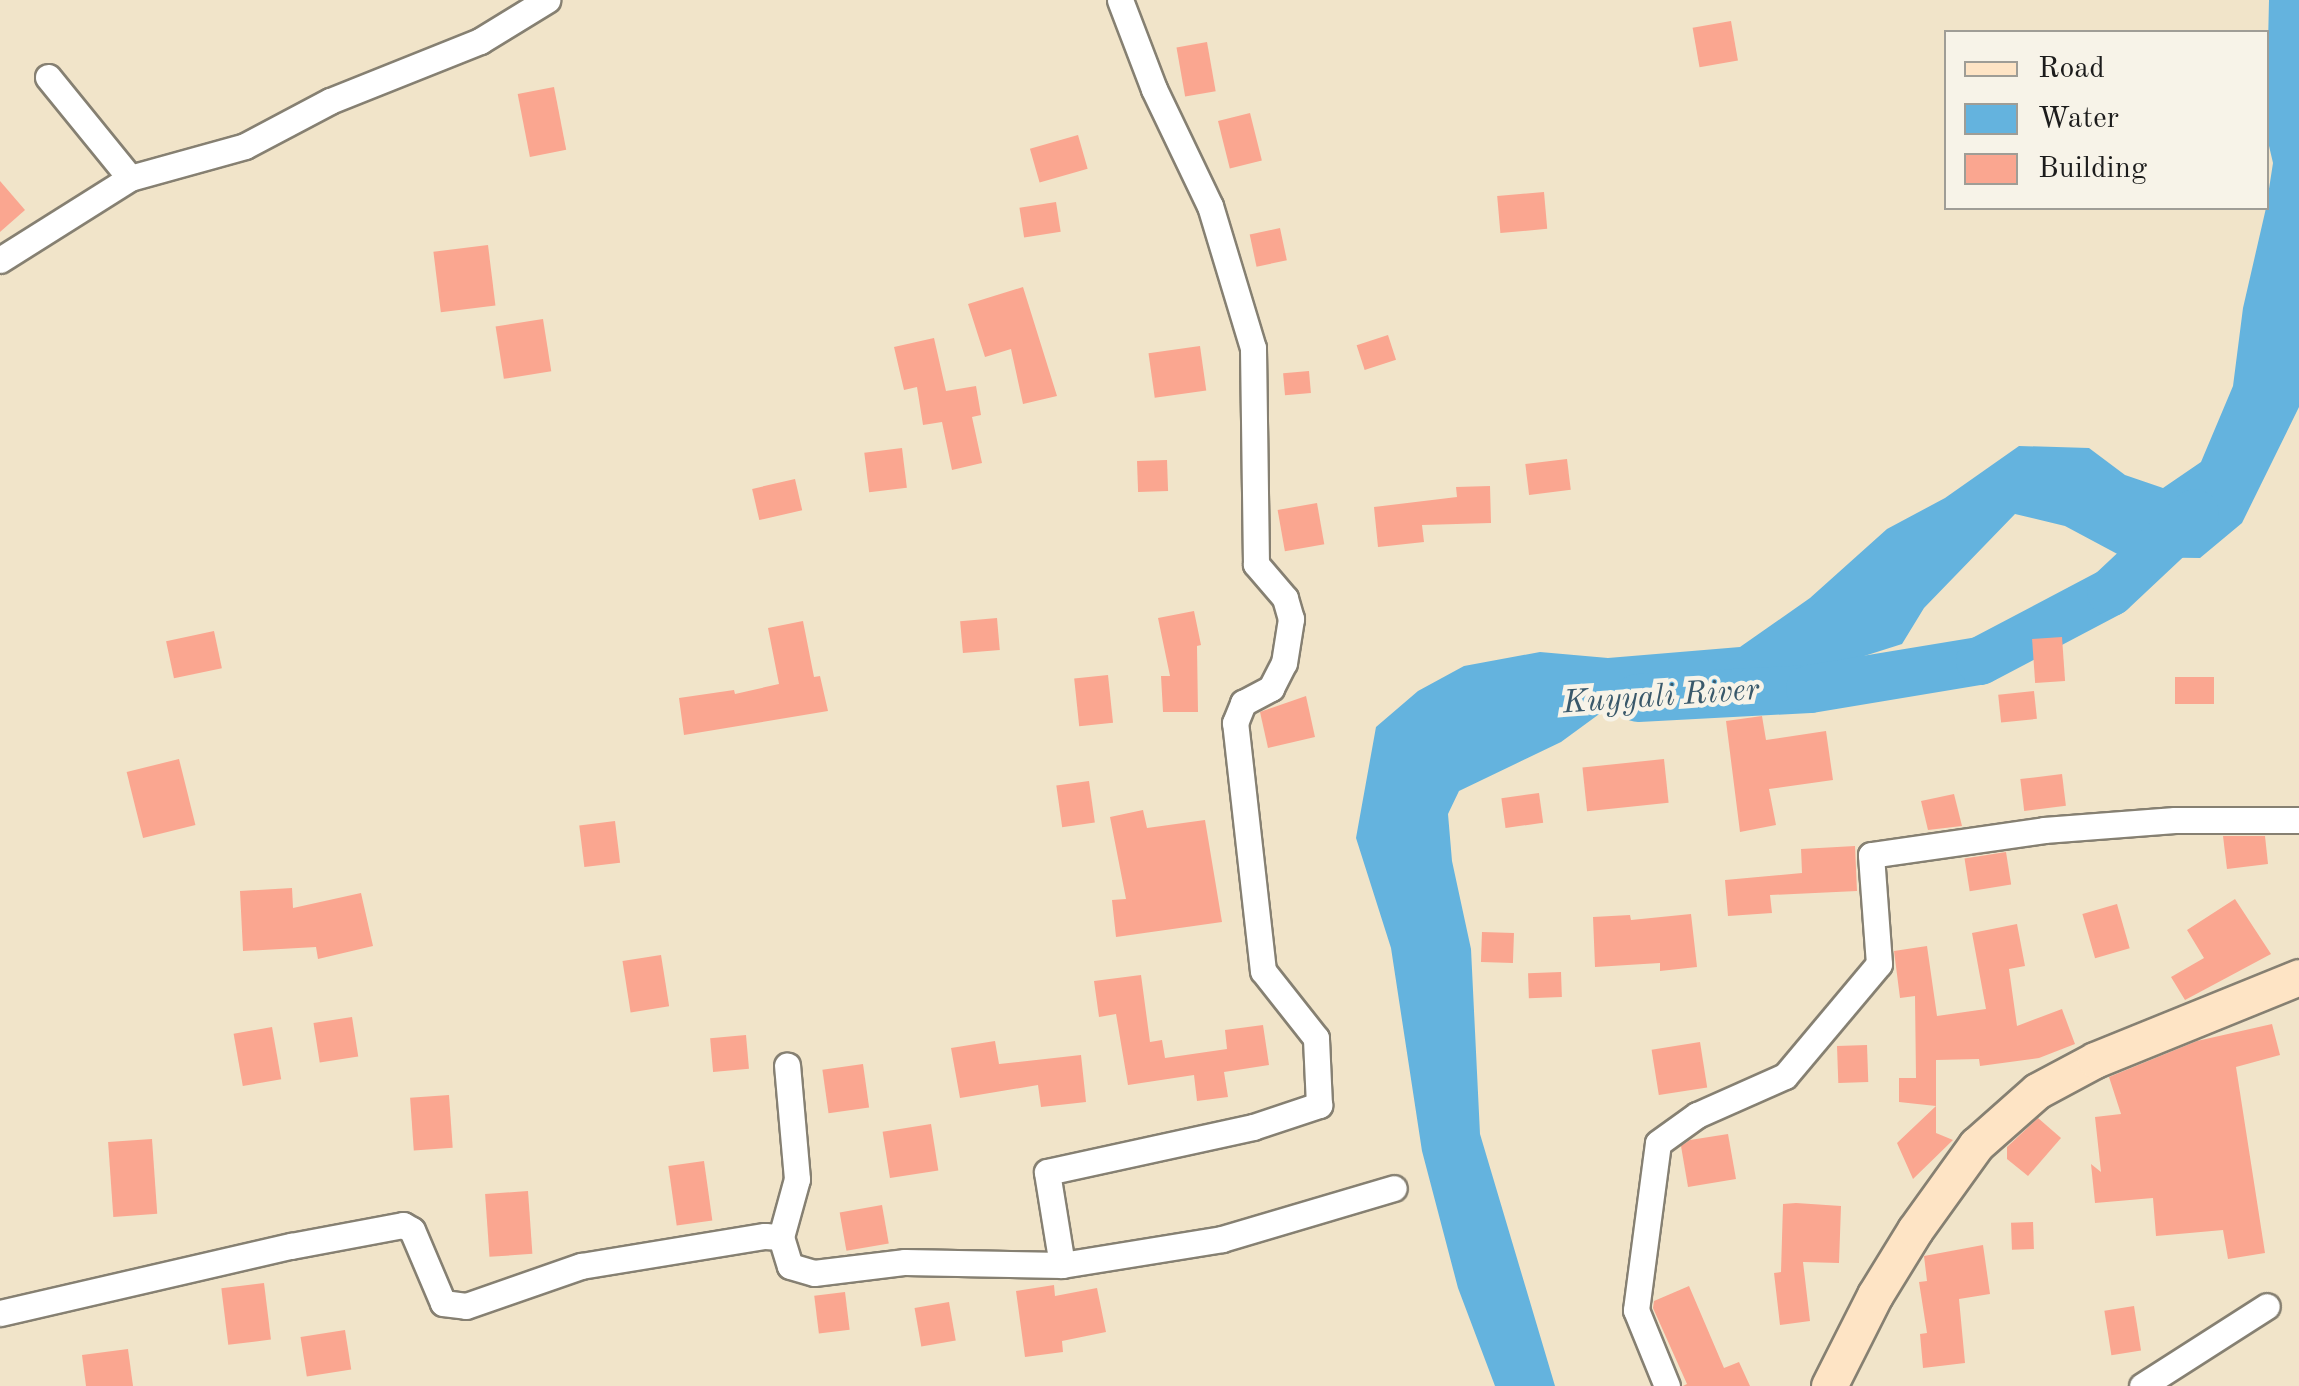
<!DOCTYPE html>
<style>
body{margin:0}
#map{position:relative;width:2299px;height:1386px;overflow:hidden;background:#f1e4c9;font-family:"Old Standard TT",serif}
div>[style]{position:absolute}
.water>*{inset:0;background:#64b3de}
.river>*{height:48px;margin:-24px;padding:0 24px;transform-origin:24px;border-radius:24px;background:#64b3de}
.building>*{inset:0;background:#faa690;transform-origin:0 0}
.roads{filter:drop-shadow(2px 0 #868072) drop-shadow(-2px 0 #868072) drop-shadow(0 2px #868072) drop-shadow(0 -2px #868072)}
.minor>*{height:25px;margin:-12.5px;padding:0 12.5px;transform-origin:12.5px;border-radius:12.5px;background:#fff}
.secondary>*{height:35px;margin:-17.5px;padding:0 17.5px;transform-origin:17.5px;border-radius:17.5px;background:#fee4c5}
span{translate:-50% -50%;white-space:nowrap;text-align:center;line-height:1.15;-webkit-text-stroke:9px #f7f3e8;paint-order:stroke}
.water-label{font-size:32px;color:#39586a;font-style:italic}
.legend{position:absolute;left:1944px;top:30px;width:325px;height:180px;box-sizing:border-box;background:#f7f3e8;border:2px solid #9f9d96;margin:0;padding:12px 18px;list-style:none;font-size:30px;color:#1c1c1c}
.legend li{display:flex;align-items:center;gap:20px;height:50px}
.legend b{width:50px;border:2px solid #9f9d96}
</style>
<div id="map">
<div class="water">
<div style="clip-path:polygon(2269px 0,2299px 0,2299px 407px,2242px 523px,2200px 558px,2123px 557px,2065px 526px,2015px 514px,1924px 608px,1902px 644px,1795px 678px,1602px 712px,1561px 742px,1459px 791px,1448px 814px,1452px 861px,1471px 949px,1480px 1134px,1555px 1386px,1495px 1386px,1458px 1288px,1422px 1151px,1391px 948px,1356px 838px,1376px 727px,1418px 691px,1464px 666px,1540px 652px,1608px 658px,1740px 647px,1810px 598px,1887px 529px,1945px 498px,2019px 446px,2089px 448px,2125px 475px,2163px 488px,2201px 462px,2233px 386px,2243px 308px,2266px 208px,2273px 163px,2266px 133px)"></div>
</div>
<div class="river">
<div style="left:1638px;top:698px;width:172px;rotate:-3deg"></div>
<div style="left:1810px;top:689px;width:172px;rotate:-9.4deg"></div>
<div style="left:1980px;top:661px;width:148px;rotate:-27.8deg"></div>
<div style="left:2111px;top:592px;width:115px;rotate:-43.2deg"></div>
</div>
<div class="building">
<div style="left:1731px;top:21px;width:40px;height:39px;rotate:80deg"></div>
<div style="left:1207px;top:42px;width:50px;height:31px;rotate:80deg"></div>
<div style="left:554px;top:87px;width:64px;height:37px;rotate:79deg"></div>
<div style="left:1250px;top:113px;width:49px;height:33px;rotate:76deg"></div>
<div style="left:1078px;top:135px;width:35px;height:50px;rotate:74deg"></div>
<div style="clip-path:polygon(0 181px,25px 210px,0 232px)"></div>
<div style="left:1544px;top:192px;width:37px;height:47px;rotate:85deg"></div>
<div style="left:1056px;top:202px;width:30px;height:37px;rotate:81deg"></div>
<div style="left:1280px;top:228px;width:33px;height:31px;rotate:78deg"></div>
<div style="left:488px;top:245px;width:61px;height:55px;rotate:83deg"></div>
<div style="clip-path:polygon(1023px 287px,1057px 396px,1023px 404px,1011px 349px,985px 357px,968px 304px)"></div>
<div style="left:543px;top:319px;width:53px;height:48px;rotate:81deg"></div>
<div style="left:1388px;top:335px;width:26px;height:33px;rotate:72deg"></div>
<div style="clip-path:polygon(934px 338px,946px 391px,976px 386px,981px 415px,972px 417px,982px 463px,952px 470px,942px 422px,923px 425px,917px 387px,904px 390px,894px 347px)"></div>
<div style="left:1200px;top:346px;width:45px;height:52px;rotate:82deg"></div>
<div style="left:1309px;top:371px;width:22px;height:26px;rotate:85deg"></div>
<div style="left:902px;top:448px;width:40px;height:38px;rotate:83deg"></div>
<div style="left:1567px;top:459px;width:31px;height:42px;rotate:83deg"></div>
<div style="left:1167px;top:460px;width:31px;height:30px;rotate:88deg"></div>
<div style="left:795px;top:479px;width:32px;height:44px;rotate:77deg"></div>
<div style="clip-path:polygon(1490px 486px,1491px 523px,1422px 525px,1424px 542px,1378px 547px,1374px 507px,1457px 497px,1456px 487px)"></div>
<div style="left:1317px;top:503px;width:42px;height:40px;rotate:80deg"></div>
<div style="clip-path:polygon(1194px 611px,1201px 645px,1197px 646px,1198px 712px,1163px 712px,1161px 676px,1170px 676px,1158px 618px)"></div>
<div style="left:997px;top:618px;width:32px;height:37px;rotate:85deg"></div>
<div style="clip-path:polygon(803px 621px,814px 677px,820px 676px,828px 711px,684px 735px,679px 698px,734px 690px,735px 694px,779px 684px,768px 628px)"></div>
<div style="left:214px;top:631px;width:38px;height:49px;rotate:78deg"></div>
<div style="left:2062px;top:637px;width:44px;height:30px;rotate:86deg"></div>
<div style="left:1108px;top:675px;width:48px;height:34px;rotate:84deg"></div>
<div style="left:2214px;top:677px;width:27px;height:39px;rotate:90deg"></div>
<div style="left:2034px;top:691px;width:28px;height:36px;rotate:84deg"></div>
<div style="clip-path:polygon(1306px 696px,1315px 737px,1268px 748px,1260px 712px)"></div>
<div style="clip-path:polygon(1762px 716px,1766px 740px,1826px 731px,1833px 780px,1769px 789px,1776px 825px,1740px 832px,1726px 721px)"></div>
<div style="left:179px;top:759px;width:68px;height:54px;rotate:76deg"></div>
<div style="left:1664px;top:759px;width:44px;height:82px;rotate:84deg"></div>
<div style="left:2062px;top:774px;width:32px;height:42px;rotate:83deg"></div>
<div style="left:1089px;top:781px;width:42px;height:33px;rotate:82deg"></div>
<div style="left:1539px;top:793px;width:30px;height:38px;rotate:82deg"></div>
<div style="clip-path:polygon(1954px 794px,1962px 826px,1928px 830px,1921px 801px)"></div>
<div style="clip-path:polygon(1143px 810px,1147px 828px,1205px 820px,1222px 922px,1116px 937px,1112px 900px,1126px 899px,1110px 817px)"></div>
<div style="left:615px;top:821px;width:42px;height:36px;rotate:83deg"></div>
<div style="clip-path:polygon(2223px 836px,2265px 836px,2268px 864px,2227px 869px)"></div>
<div style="clip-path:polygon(1855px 846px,1857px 891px,1770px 895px,1772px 913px,1728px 916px,1725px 880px,1802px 873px,1801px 849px)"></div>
<div style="left:2006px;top:852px;width:33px;height:42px;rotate:81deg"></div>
<div style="clip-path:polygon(292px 888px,293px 908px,361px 893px,373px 946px,318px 959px,316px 947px,243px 951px,240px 891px)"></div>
<div style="clip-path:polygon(2235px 899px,2271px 954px,2185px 1000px,2171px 977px,2204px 958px,2187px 930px)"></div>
<div style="left:2117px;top:904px;width:46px;height:36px;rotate:74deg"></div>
<div style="clip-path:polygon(1691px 914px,1697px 967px,1660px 971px,1660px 963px,1595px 967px,1593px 917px,1630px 915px,1631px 920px)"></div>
<div style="clip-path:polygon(2017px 924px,2025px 966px,2009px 969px,2017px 1026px,2062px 1009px,2075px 1044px,2039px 1058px,1980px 1066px,1979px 1059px,1936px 1060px,1936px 1106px,1899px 1102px,1899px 1078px,1916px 1078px,1915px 996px,1900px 998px,1894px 951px,1927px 946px,1937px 1016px,1986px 1009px,1972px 933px)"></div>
<div style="left:1482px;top:932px;width:32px;height:30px;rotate:2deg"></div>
<div style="left:661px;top:955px;width:52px;height:39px;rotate:81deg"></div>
<div style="left:1561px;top:972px;width:25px;height:33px;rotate:88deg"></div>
<div style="clip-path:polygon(1141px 975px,1150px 1042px,1162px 1040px,1165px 1058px,1227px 1049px,1225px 1030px,1263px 1025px,1269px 1065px,1224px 1072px,1228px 1097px,1197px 1101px,1194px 1075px,1128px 1085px,1116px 1014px,1099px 1017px,1094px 981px)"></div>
<div style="left:352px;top:1017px;width:40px;height:39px;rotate:81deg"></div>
<div style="clip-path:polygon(2272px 1024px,2280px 1055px,2236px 1067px,2265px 1253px,2228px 1259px,2223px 1230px,2156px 1236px,2153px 1198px,2095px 1203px,2091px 1164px,2101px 1172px,2095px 1117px,2121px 1114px,2109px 1077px,2197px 1041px)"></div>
<div style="left:272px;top:1027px;width:53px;height:39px;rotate:80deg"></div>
<div style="left:746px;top:1035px;width:34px;height:36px;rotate:85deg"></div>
<div style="clip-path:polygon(995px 1041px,999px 1064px,1081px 1055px,1086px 1102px,1041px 1107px,1038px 1085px,960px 1098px,951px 1048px)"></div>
<div style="left:1700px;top:1042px;width:46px;height:49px;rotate:81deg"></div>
<div style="left:1867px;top:1045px;width:37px;height:30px;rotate:88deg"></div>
<div style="left:863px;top:1064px;width:44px;height:41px;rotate:82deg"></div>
<div style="left:449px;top:1095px;width:53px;height:39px;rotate:86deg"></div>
<div style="clip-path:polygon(1936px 1106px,1936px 1133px,1953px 1140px,1913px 1179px,1897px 1143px)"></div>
<div style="clip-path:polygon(2038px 1118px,2061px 1138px,2028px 1176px,2007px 1159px,2007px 1147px)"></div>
<div style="left:931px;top:1124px;width:47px;height:49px;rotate:81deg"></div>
<div style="clip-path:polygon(1728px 1134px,1736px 1179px,1688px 1187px,1681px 1146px,1690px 1140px)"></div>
<div style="left:152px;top:1139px;width:75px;height:44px;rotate:86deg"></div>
<div style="left:704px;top:1161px;width:60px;height:36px;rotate:82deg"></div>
<div style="left:528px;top:1191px;width:63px;height:43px;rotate:86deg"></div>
<div style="clip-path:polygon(1796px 1203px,1841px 1206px,1839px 1263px,1803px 1262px,1810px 1321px,1780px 1325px,1774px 1273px,1781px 1272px,1783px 1204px)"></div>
<div style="left:882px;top:1205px;width:39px;height:43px;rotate:80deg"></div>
<div style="left:2033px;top:1222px;width:27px;height:22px;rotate:88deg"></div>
<div style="clip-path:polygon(1983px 1245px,1990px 1294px,1959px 1299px,1965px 1363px,1923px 1368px,1920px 1334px,1927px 1333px,1919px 1282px,1927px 1281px,1924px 1256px)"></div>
<div style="left:264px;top:1283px;width:57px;height:43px;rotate:83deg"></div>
<div style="clip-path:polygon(1054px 1285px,1055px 1296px,1097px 1288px,1106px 1332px,1062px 1341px,1063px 1352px,1025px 1357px,1016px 1291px)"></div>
<div style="clip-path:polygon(1689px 1286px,1724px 1368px,1739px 1362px,1750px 1386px,1683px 1386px,1687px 1384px,1653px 1308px,1654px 1301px)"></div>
<div style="left:845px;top:1292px;width:38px;height:31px;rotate:83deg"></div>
<div style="left:949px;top:1302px;width:39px;height:35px;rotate:80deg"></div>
<div style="left:2134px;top:1306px;width:45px;height:30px;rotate:81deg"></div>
<div style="left:345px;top:1330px;width:40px;height:45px;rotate:81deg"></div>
<div style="clip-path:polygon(128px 1349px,133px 1386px,86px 1386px,82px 1355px)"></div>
</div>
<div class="roads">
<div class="minor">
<div style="left:48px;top:77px;width:130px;rotate:50.9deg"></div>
<div style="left:130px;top:178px;width:119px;rotate:-15.5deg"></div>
<div style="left:245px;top:146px;width:96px;rotate:-27.9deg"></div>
<div style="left:330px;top:101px;width:162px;rotate:-21.8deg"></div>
<div style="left:480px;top:41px;width:79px;rotate:-31.5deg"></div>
<div style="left:0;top:260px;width:154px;rotate:-32.2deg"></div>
<div style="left:781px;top:1237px;width:60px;rotate:-74.6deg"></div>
<div style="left:797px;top:1179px;width:114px;rotate:-95deg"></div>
<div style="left:1062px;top:1265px;width:94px;rotate:-99.2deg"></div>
<div style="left:1047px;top:1172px;width:211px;rotate:-12.3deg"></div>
<div style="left:1253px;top:1127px;width:70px;rotate:-18.4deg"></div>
<div style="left:1319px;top:1105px;width:67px;rotate:-92.6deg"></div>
<div style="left:1316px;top:1038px;width:85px;rotate:-128.3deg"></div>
<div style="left:1263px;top:971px;width:250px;rotate:-96.4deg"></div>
<div style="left:1235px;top:723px;width:22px;rotate:-68deg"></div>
<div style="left:1243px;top:703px;width:32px;rotate:-28deg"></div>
<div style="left:1271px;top:688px;width:28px;rotate:-63deg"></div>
<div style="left:1284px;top:663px;width:45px;rotate:-81deg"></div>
<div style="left:1291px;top:619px;width:22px;rotate:-106deg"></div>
<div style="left:1285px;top:598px;width:45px;rotate:-130.5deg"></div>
<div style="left:1256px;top:564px;width:216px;rotate:-90.8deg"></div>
<div style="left:1253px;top:348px;width:148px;rotate:-106.8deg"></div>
<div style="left:1210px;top:206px;width:130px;rotate:-115.6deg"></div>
<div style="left:1154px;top:89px;width:95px;rotate:-110.9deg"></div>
<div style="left:0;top:1313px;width:299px;rotate:-13deg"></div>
<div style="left:291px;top:1246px;width:114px;rotate:-10.6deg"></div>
<div style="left:403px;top:1225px;width:10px;rotate:29deg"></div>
<div style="left:412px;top:1230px;width:79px;rotate:67deg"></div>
<div style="left:443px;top:1303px;width:23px;rotate:7deg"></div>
<div style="left:466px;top:1306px;width:122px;rotate:-19.2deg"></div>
<div style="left:581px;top:1266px;width:186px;rotate:-9.3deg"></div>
<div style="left:765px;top:1236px;width:16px;rotate:4deg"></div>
<div style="left:781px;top:1237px;width:30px;rotate:73deg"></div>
<div style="left:790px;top:1266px;width:25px;rotate:16deg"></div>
<div style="left:814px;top:1273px;width:92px;rotate:-6.9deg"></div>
<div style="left:905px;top:1262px;width:157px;rotate:1.1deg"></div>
<div style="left:1062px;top:1265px;width:162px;rotate:-9.2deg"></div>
<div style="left:1222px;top:1239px;width:179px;rotate:-16.5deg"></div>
<div style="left:1667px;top:1386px;width:82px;rotate:-112.2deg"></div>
<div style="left:1636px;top:1310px;width:168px;rotate:-82.5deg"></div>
<div style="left:1658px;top:1143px;width:48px;rotate:-35.7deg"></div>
<div style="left:1697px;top:1115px;width:96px;rotate:-23.9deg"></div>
<div style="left:1785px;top:1076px;width:146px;rotate:-50deg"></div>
<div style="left:1879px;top:964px;width:109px;rotate:-94.2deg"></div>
<div style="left:1871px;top:855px;width:175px;rotate:-8.2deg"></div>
<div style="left:2044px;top:830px;width:131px;rotate:-4.4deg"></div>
<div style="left:2175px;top:820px;width:124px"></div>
<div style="left:2142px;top:1386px;width:148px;rotate:-32.6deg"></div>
</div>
<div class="secondary">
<div style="left:1829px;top:1386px;width:102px;rotate:-63.2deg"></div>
<div style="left:1875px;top:1295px;width:76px;rotate:-58.4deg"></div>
<div style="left:1915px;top:1230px;width:105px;rotate:-54.3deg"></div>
<div style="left:1976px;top:1145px;width:81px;rotate:-41.5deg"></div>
<div style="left:2037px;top:1091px;width:66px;rotate:-28.1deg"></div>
<div style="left:2095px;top:1060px;width:220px;rotate:-22.1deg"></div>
</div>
</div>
<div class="water-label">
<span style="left:1661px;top:698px;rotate:-4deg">Kuyyali River</span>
</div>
<ul class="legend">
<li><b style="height:12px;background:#fee4c5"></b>Road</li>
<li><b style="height:28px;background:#64b3de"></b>Water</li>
<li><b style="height:28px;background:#faa690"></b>Building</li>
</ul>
</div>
